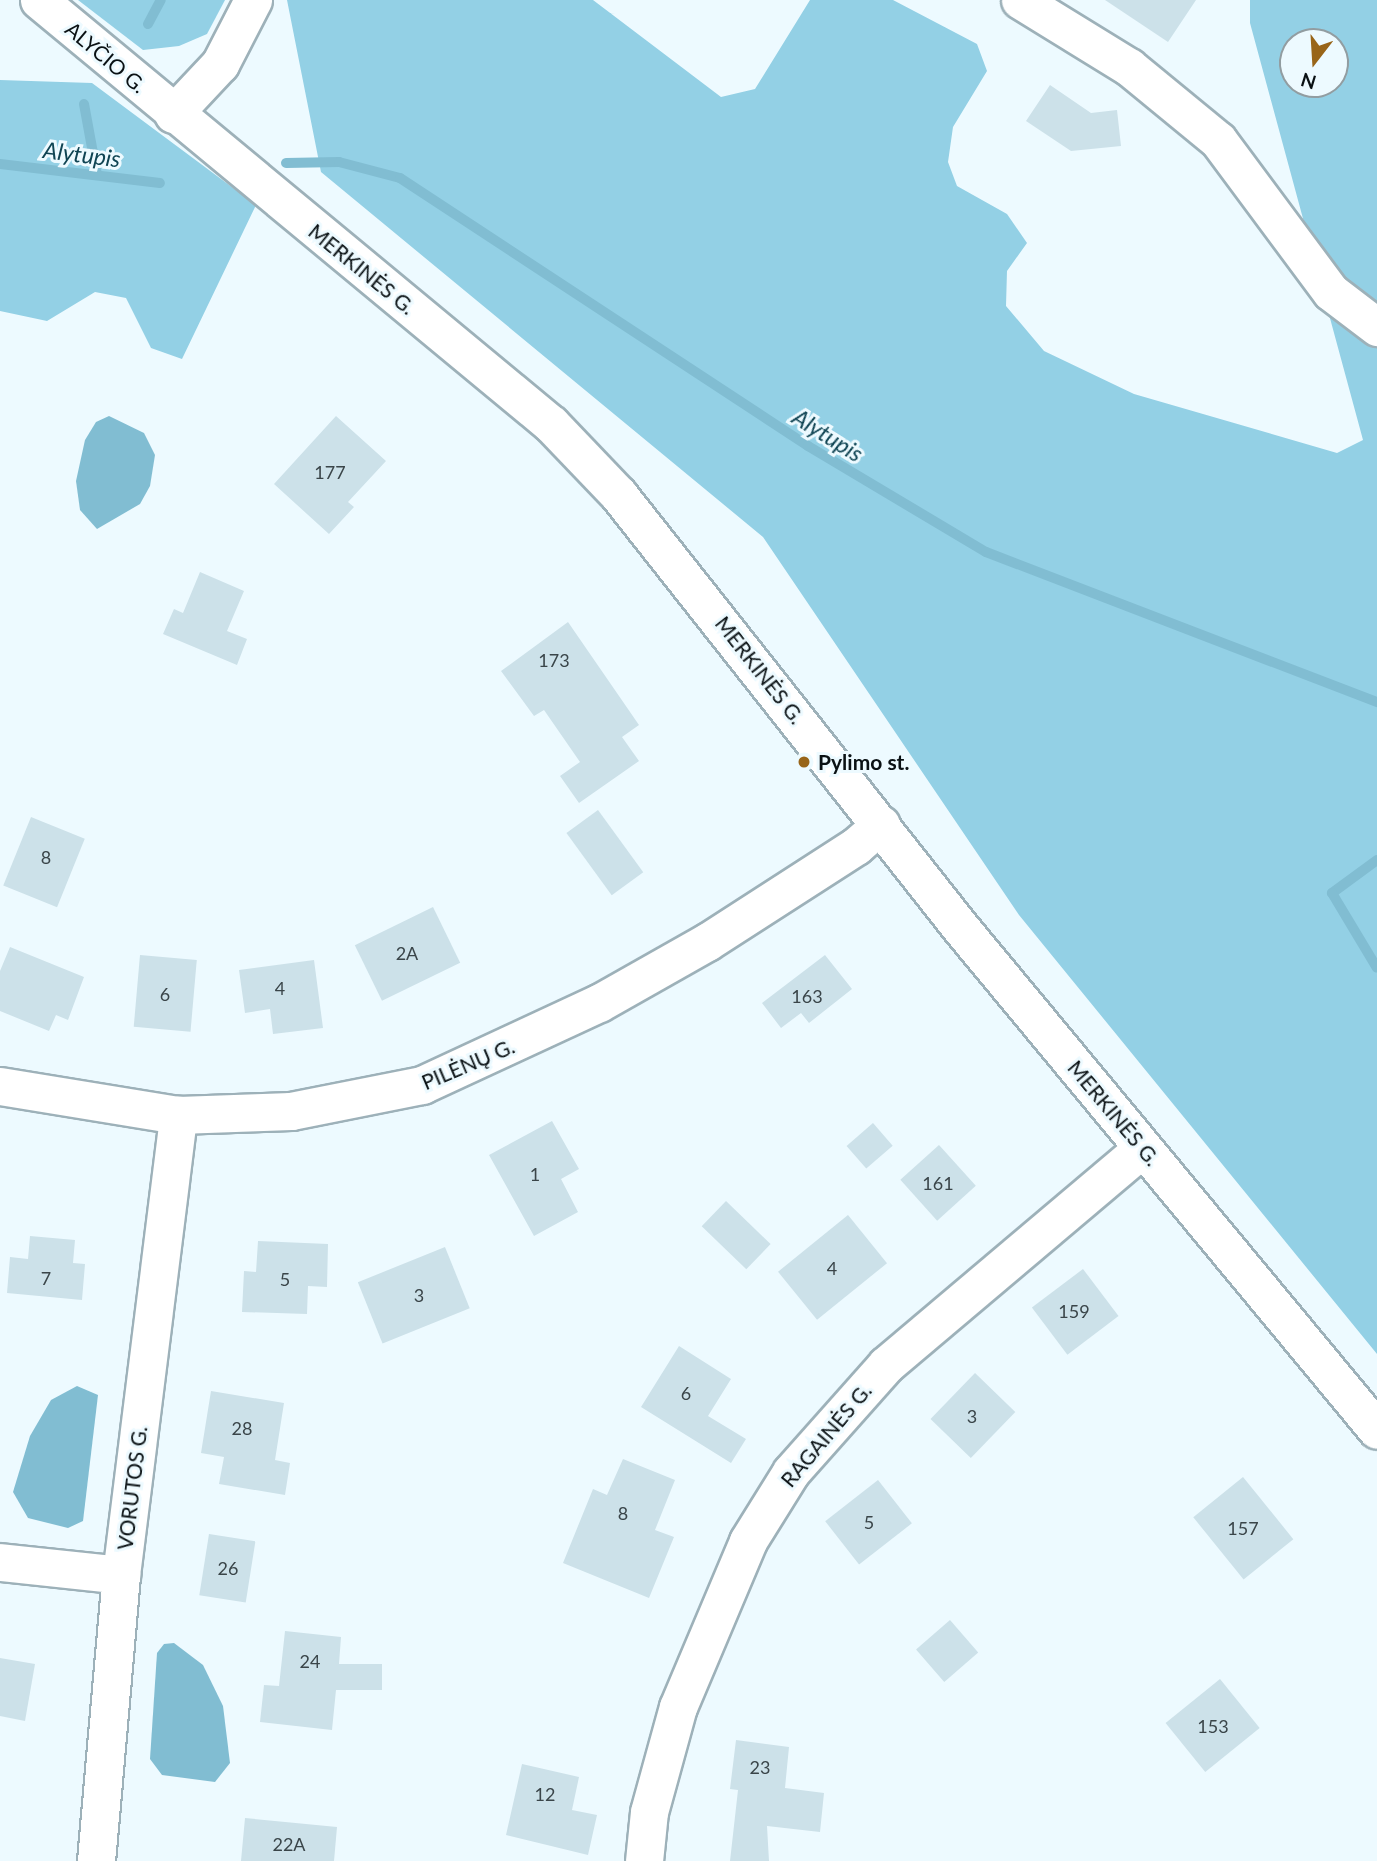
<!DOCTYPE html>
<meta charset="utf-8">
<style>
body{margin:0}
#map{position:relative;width:1377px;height:1861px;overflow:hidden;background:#edfaff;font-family:Lato,sans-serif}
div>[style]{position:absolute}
.forest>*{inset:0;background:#93d0e5}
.water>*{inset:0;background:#81bdd2}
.stream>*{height:10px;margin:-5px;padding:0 5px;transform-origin:5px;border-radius:5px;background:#81bdd2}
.building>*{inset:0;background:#cce1e9;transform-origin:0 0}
.roads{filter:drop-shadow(2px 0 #9db1b9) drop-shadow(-2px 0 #9db1b9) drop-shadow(0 2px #9db1b9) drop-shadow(0 -2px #9db1b9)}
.minor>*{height:37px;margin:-18.5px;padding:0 18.5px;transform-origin:18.5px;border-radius:18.5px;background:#fff}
.dots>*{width:19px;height:19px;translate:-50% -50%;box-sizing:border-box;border:4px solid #edfaff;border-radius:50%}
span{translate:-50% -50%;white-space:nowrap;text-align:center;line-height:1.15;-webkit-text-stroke:6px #edfaff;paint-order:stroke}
.number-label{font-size:18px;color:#3a4549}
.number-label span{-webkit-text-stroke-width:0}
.street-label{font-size:21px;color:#0a1114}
.poi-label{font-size:21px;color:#0a1114;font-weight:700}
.left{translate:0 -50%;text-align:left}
.water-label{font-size:23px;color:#0f4453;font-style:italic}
.north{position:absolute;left:1279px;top:28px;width:70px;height:70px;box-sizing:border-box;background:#edfaff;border:2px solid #929da1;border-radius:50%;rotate:197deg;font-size:19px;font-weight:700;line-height:28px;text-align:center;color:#0a1114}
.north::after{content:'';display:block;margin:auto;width:24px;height:32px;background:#986519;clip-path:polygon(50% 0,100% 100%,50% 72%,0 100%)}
</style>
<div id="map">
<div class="forest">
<div style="clip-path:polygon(78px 0,225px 0,207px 34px,179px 46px,143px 50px)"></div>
<div style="clip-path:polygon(evenodd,287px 0,593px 0,721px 97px,755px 89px,810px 0,893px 0,977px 44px,987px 71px,953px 127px,948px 162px,957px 186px,1007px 214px,1027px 243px,1007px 271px,1006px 306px,1044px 351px,1134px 394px,1337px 453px,1363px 440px,1250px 23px,1250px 0,1377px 0,1377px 1354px,1019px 915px,763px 537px,321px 172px,287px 0,1293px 42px,1335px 42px,1335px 84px,1293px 84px,1293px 42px)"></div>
<div style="clip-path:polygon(0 80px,92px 83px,256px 205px,182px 359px,151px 348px,126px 298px,95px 292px,47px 321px,0 311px)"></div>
</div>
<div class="water">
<div style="clip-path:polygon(109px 416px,144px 433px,155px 455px,150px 486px,140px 504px,97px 529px,80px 510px,76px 481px,85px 440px,96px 422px)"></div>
<div style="clip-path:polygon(77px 1386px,98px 1395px,83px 1521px,68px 1528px,28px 1518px,13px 1492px,30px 1436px,51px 1400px)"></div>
<div style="clip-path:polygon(174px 1643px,203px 1665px,223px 1706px,230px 1763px,215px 1782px,162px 1775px,150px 1759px,157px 1653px,164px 1644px)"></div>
</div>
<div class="stream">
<div style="left:148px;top:24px;width:27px;rotate:-62deg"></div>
<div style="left:84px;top:104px;width:72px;rotate:79.6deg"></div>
<div style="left:286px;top:163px;width:53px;rotate:-1.1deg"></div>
<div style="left:339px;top:162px;width:63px;rotate:14.7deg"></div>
<div style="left:400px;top:178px;width:488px;rotate:33.3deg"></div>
<div style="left:808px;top:446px;width:207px;rotate:30.8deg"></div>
<div style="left:986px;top:552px;width:419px;rotate:21deg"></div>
<div style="left:0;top:164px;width:161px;rotate:6.8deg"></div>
<div style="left:1377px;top:860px;width:56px;rotate:143.7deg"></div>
<div style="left:1332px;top:893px;width:87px;rotate:59deg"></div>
</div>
<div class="building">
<div style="clip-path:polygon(1105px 0,1196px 0,1168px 42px)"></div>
<div style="clip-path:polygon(1050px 85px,1091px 113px,1117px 110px,1121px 146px,1071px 151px,1026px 121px)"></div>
<div style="clip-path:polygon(336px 416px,386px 461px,348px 502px,354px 507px,329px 534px,274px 484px)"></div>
<div style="clip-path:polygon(200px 572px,244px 591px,227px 631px,247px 639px,237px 665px,163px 634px,174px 609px,183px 613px)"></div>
<div style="clip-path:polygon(568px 622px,639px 725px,622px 737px,639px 761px,579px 803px,560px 776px,580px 762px,544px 710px,534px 716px,501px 671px)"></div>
<div style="left:598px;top:810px;width:77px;height:39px;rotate:54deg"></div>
<div style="left:31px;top:817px;width:58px;height:74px;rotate:22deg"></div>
<div style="left:433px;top:907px;width:62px;height:87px;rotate:64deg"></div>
<div style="clip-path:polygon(10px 947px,84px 977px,68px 1020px,56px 1015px,49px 1031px,0 1011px,0 971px)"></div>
<div style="left:140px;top:955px;width:57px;height:72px;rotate:5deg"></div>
<div style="clip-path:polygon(825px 955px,852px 989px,809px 1023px,801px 1013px,781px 1028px,762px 1003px)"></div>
<div style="clip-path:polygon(314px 960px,323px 1028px,273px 1034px,270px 1009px,245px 1013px,239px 970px)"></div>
<div style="clip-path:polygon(552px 1121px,579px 1169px,561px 1179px,578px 1212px,534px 1236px,489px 1155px)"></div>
<div style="left:873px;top:1123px;width:30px;height:35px;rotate:49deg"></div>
<div style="left:939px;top:1145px;width:55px;height:52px;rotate:48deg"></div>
<div style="left:726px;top:1201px;width:62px;height:35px;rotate:44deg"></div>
<div style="left:848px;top:1215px;width:62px;height:90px;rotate:51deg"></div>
<div style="clip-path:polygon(30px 1236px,75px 1240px,73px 1263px,85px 1264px,82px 1300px,7px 1293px,10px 1257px,28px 1259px)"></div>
<div style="clip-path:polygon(258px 1241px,328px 1244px,327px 1287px,308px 1286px,307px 1314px,242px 1312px,244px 1271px,256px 1272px)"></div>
<div style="left:445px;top:1247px;width:66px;height:94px;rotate:68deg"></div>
<div style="left:1083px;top:1269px;width:59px;height:64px;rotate:53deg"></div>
<div style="clip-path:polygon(679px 1346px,731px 1379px,708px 1416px,746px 1439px,731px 1463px,641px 1407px)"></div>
<div style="left:975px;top:1373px;width:56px;height:64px;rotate:44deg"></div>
<div style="clip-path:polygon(211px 1391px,284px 1403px,275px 1460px,290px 1463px,285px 1495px,219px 1484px,224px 1457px,201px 1453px)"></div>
<div style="clip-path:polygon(623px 1459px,675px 1480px,655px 1530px,674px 1537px,649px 1598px,563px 1563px,593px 1489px,607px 1495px)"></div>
<div style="left:1243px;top:1477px;width:80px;height:64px;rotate:51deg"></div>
<div style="left:878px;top:1480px;width:55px;height:67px;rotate:52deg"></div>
<div style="left:209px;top:1534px;width:47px;height:62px;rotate:9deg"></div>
<div style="left:950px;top:1620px;width:43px;height:45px;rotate:49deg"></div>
<div style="clip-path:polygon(285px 1631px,341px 1637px,339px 1664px,382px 1664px,382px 1690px,336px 1690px,332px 1730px,260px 1722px,264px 1685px,279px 1686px)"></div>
<div style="clip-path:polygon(0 1658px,35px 1664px,25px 1721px,0 1716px)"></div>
<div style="left:1220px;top:1679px;width:63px;height:70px;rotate:51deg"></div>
<div style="clip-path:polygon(736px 1740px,789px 1747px,785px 1788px,824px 1793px,820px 1832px,767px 1826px,769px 1861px,730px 1861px,738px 1790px,730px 1789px)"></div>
<div style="clip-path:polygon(522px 1764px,579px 1777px,572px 1810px,597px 1815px,588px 1855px,506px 1835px)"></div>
<div style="clip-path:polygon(245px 1818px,337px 1827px,334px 1861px,241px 1861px)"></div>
</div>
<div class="roads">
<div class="minor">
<div style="left:39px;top:0;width:665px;rotate:39.63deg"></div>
<div style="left:551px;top:424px;width:97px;rotate:46.3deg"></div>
<div style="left:618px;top:494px;width:552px;rotate:51.7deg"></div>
<div style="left:960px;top:927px;width:653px;rotate:50.34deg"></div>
<div style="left:1020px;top:0;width:128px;rotate:31.6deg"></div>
<div style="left:1129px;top:67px;width:115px;rotate:39.4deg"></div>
<div style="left:1218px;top:140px;width:189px;rotate:53.4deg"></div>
<div style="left:1331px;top:292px;width:58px;rotate:37.3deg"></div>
<div style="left:173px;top:114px;width:69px;rotate:-46.8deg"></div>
<div style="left:220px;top:64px;width:72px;rotate:-62.7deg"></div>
<div style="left:0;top:1086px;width:180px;rotate:9.3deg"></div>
<div style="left:178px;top:1115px;width:113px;rotate:-2deg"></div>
<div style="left:291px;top:1111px;width:134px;rotate:-11.2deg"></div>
<div style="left:422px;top:1085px;width:195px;rotate:-24.9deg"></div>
<div style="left:599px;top:1003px;width:124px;rotate:-29.5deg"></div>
<div style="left:707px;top:942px;width:177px;rotate:-32.8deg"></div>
<div style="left:856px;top:846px;width:33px;rotate:-41deg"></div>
<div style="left:0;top:1562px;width:122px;rotate:6.1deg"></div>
<div style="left:96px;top:1861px;width:287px;rotate:-85deg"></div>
<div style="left:121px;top:1575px;width:464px;rotate:-82.9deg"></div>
<div style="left:644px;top:1861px;width:49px;rotate:-84.2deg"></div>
<div style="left:649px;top:1812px;width:109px;rotate:-74.6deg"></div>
<div style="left:678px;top:1707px;width:180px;rotate:-67.1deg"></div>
<div style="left:748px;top:1541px;width:81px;rotate:-58.1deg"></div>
<div style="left:791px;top:1472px;width:143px;rotate:-48.4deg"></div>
<div style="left:886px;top:1365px;width:336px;rotate:-40.2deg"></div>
</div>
</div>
<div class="dots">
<div style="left:804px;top:762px;background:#986519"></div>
</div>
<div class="number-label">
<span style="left:330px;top:472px">177</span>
<span style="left:554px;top:660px">173</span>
<span style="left:46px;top:857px">8</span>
<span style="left:407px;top:953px">2A</span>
<span style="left:280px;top:988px">4</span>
<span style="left:165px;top:994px">6</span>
<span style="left:807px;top:996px">163</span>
<span style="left:535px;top:1174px">1</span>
<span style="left:938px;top:1183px">161</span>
<span style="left:832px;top:1268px">4</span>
<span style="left:46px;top:1278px">7</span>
<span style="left:285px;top:1279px">5</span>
<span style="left:419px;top:1295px">3</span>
<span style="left:1074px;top:1311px">159</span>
<span style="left:686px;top:1393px">6</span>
<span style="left:972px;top:1416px">3</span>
<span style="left:242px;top:1428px">28</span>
<span style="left:623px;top:1513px">8</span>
<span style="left:869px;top:1522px">5</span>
<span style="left:1243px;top:1528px">157</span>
<span style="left:228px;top:1568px">26</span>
<span style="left:310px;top:1661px">24</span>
<span style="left:1213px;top:1726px">153</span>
<span style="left:760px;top:1767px">23</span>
<span style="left:545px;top:1794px">12</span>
<span style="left:289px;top:1844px">22A</span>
</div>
<div class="street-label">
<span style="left:106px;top:57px;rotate:40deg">ALYČIO G.</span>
<span style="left:362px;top:269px;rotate:39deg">MERKINĖS G.</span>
<span style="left:760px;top:670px;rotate:52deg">MERKINĖS G.</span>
<span style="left:468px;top:1064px;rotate:-23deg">PILĖNŲ G.</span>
<span style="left:1114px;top:1113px;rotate:50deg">MERKINĖS G.</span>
<span style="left:826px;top:1435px;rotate:-50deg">RAGAINĖS G.</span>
<span style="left:132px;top:1488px;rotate:-83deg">VORUTOS G.</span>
</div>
<div class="poi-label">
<span class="left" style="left:818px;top:762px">Pylimo st.</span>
</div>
<div class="water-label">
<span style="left:82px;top:154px;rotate:7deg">Alytupis</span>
<span style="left:828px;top:435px;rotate:32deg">Alytupis</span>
</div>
<div class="north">N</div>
</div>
